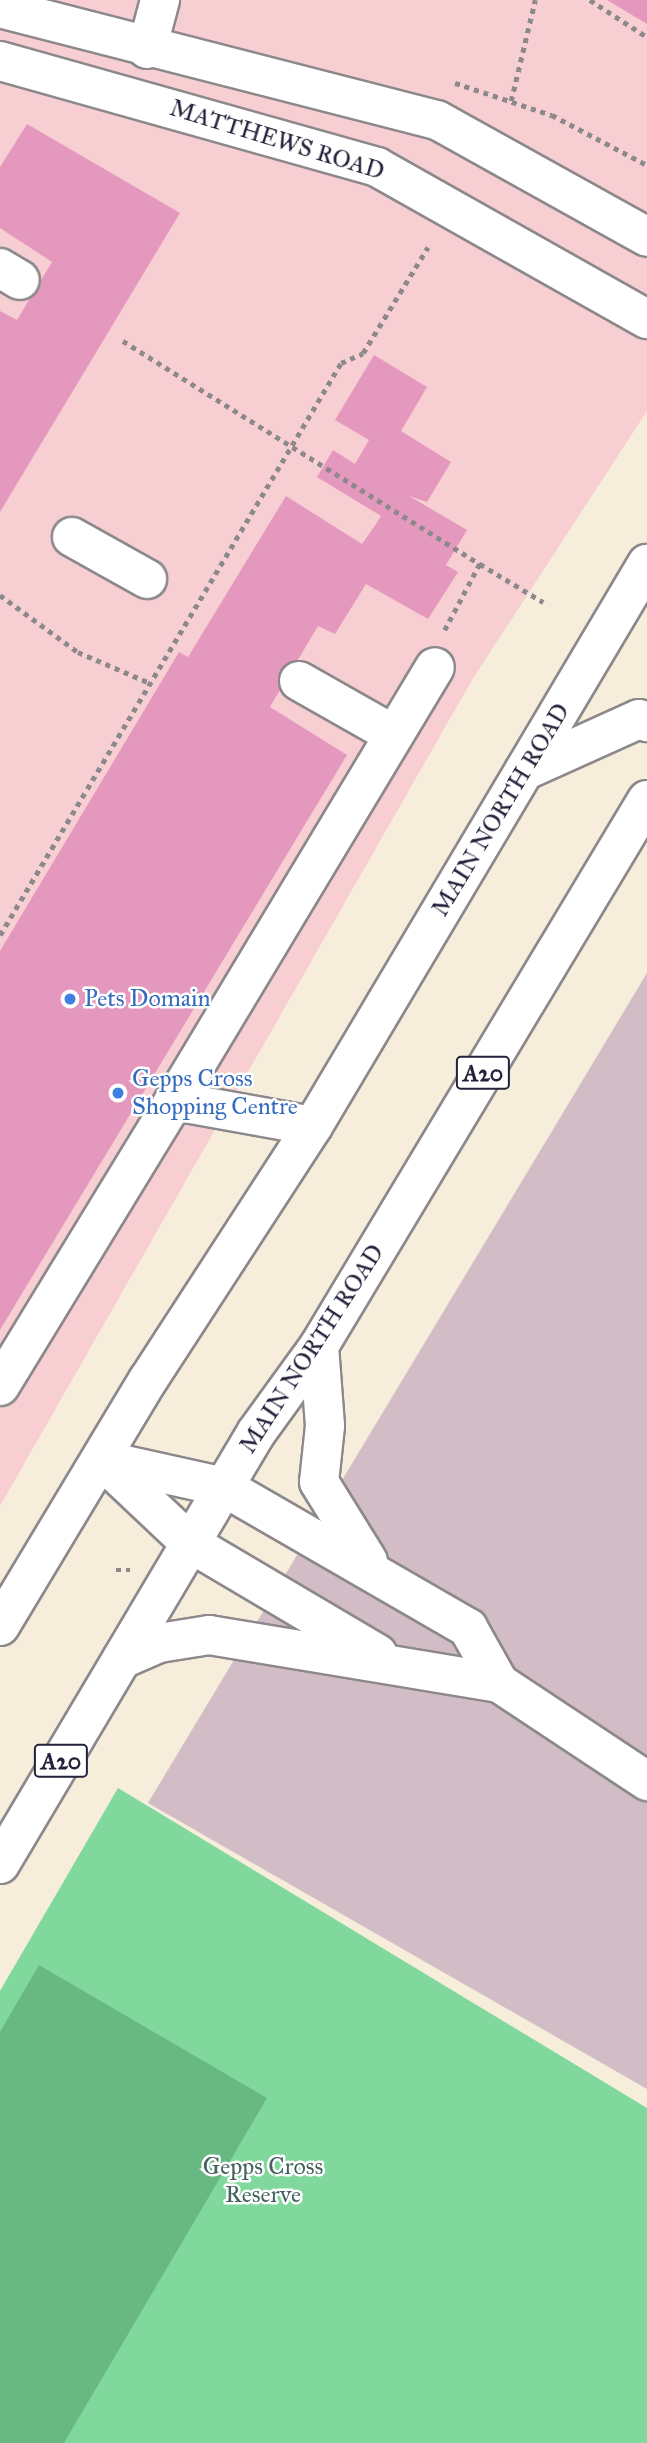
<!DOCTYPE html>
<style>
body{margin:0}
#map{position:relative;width:647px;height:2443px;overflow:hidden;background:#f6eddb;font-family:"IM FELL Great Primer",serif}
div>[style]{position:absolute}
.built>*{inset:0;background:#f7cfd2}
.industrial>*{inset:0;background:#d2bdc6}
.green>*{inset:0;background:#80d89c}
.forest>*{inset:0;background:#68b884}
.building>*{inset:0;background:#e598bd}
.path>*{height:4.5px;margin-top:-2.25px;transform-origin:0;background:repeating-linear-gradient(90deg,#8c888b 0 5px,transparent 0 10px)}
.roads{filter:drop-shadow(2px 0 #8c888b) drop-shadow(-2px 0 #8c888b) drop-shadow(0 2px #8c888b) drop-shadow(0 -2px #8c888b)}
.minor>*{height:38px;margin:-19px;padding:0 19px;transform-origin:19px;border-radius:19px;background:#fff}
.highway>*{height:38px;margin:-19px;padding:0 19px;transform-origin:19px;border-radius:19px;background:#fff}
.dots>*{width:19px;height:19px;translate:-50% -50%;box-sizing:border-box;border:4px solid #fff;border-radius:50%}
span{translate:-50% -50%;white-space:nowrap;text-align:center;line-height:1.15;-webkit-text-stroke:5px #fff;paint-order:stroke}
.shield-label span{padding:2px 5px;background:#fff;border:2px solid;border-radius:5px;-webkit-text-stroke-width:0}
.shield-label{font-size:23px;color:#22223b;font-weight:700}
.street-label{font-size:24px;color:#22223b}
.shop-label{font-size:24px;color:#366cbe}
.left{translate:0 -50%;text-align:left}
.park-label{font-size:24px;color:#43625d}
</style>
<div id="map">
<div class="built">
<div style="clip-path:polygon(0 0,647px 0,647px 411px,472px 680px,0 1506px)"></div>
</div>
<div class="industrial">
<div style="clip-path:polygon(647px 973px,647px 2089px,148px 1803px)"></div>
</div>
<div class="green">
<div style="clip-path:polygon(118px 1788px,647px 2108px,647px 2443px,0 2443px,0 1991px)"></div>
</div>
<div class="forest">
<div style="clip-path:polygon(39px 1965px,267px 2098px,64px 2443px,0 2443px,0 2032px)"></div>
</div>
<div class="building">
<div style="clip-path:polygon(607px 0,647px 0,647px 24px)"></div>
<div style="clip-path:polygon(27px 124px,180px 213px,0 512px,0 311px,17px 320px,52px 262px,0 228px,0 167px)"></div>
<div style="clip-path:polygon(374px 355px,427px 387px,401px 431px,451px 462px,427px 502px,409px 496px,467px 530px,446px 565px,458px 572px,428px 619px,366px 584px,335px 634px,318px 626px,270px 707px,347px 755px,0 1330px,0 951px,179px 652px,188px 657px,286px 496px,362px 544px,376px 524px,381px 516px,317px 477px,333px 450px,355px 464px,369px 440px,335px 420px)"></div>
</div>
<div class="path">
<div style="left:590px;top:0;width:68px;rotate:33deg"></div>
<div style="left:455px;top:83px;width:102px;rotate:18.3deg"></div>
<div style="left:552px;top:115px;width:107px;rotate:27.8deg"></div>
<div style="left:511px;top:101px;width:104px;rotate:-76.6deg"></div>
<div style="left:123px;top:341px;width:421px;rotate:32deg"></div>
<div style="left:480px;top:564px;width:75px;rotate:117.9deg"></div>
<div style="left:480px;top:564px;width:74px;rotate:31.1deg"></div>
<div style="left:0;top:595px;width:97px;rotate:36.2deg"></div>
<div style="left:78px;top:652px;width:78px;rotate:23.3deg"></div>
<div style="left:0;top:935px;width:666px;rotate:-59.2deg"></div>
<div style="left:341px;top:363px;width:24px;rotate:-24deg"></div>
<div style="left:363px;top:353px;width:124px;rotate:-58.5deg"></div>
<div style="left:116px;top:1570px;width:14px"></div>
</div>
<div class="roads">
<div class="minor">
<div style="left:0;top:8px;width:451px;rotate:14.4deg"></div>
<div style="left:437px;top:120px;width:240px;rotate:29.1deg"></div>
<div style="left:147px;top:49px;width:51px;rotate:-75.1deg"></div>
<div style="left:0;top:61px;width:392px;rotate:15.7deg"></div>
<div style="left:377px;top:167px;width:310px;rotate:29.4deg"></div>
<div style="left:0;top:268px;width:23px;rotate:31deg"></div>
<div style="left:72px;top:537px;width:86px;rotate:29.2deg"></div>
<div style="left:299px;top:681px;width:109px;rotate:29.6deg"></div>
<div style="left:174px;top:1101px;width:506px;rotate:-58.98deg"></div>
<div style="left:319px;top:1346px;width:80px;rotate:85.7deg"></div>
<div style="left:325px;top:1426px;width:56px;rotate:96.1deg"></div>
<div style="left:319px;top:1482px;width:93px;rotate:58.2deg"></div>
<div style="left:0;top:1386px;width:334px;rotate:-58.6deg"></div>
<div style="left:174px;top:1101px;width:141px;rotate:10.2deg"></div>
<div style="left:102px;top:1460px;width:125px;rotate:12.5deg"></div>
<div style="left:224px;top:1487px;width:282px;rotate:30deg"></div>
<div style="left:468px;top:1628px;width:63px;rotate:60.6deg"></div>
<div style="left:103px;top:1461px;width:120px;rotate:43.3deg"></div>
<div style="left:190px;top:1543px;width:218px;rotate:30.6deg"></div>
<div style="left:122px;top:1659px;width:40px;rotate:-23.4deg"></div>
<div style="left:159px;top:1643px;width:51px;rotate:-9.1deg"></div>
<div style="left:209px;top:1635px;width:294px;rotate:9.4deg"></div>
<div style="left:499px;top:1683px;width:178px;rotate:33.5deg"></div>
</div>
<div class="highway">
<div style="left:524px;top:771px;width:126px;rotate:-24.3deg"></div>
<div style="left:639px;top:719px;width:9px;rotate:21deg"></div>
<div style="left:0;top:1626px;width:287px;rotate:-59deg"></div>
<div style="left:148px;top:1380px;width:303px;rotate:-57deg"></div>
<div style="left:313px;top:1126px;width:654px;rotate:-59.28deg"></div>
<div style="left:0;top:1864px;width:501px;rotate:-59.29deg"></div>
<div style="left:256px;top:1433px;width:107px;rotate:-54.1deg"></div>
<div style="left:319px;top:1346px;width:637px;rotate:-59.01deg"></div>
</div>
</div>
<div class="dots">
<div style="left:70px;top:999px;background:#3f7fe0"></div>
<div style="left:118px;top:1093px;background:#3f7fe0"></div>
</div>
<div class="shield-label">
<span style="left:483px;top:1073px">A20</span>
<span style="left:61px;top:1761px">A20</span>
</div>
<div class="street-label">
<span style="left:277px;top:140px;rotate:17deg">MATTHEWS ROAD</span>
<span style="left:501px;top:810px;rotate:-59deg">MAIN NORTH ROAD</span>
<span style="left:312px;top:1349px;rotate:-57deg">MAIN NORTH ROAD</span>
</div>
<div class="shop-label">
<span class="left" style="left:84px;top:999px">Pets Domain</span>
<span class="left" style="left:132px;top:1093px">Gepps Cross<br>Shopping Centre</span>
</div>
<div class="park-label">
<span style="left:263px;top:2181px">Gepps Cross<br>Reserve</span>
</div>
</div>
